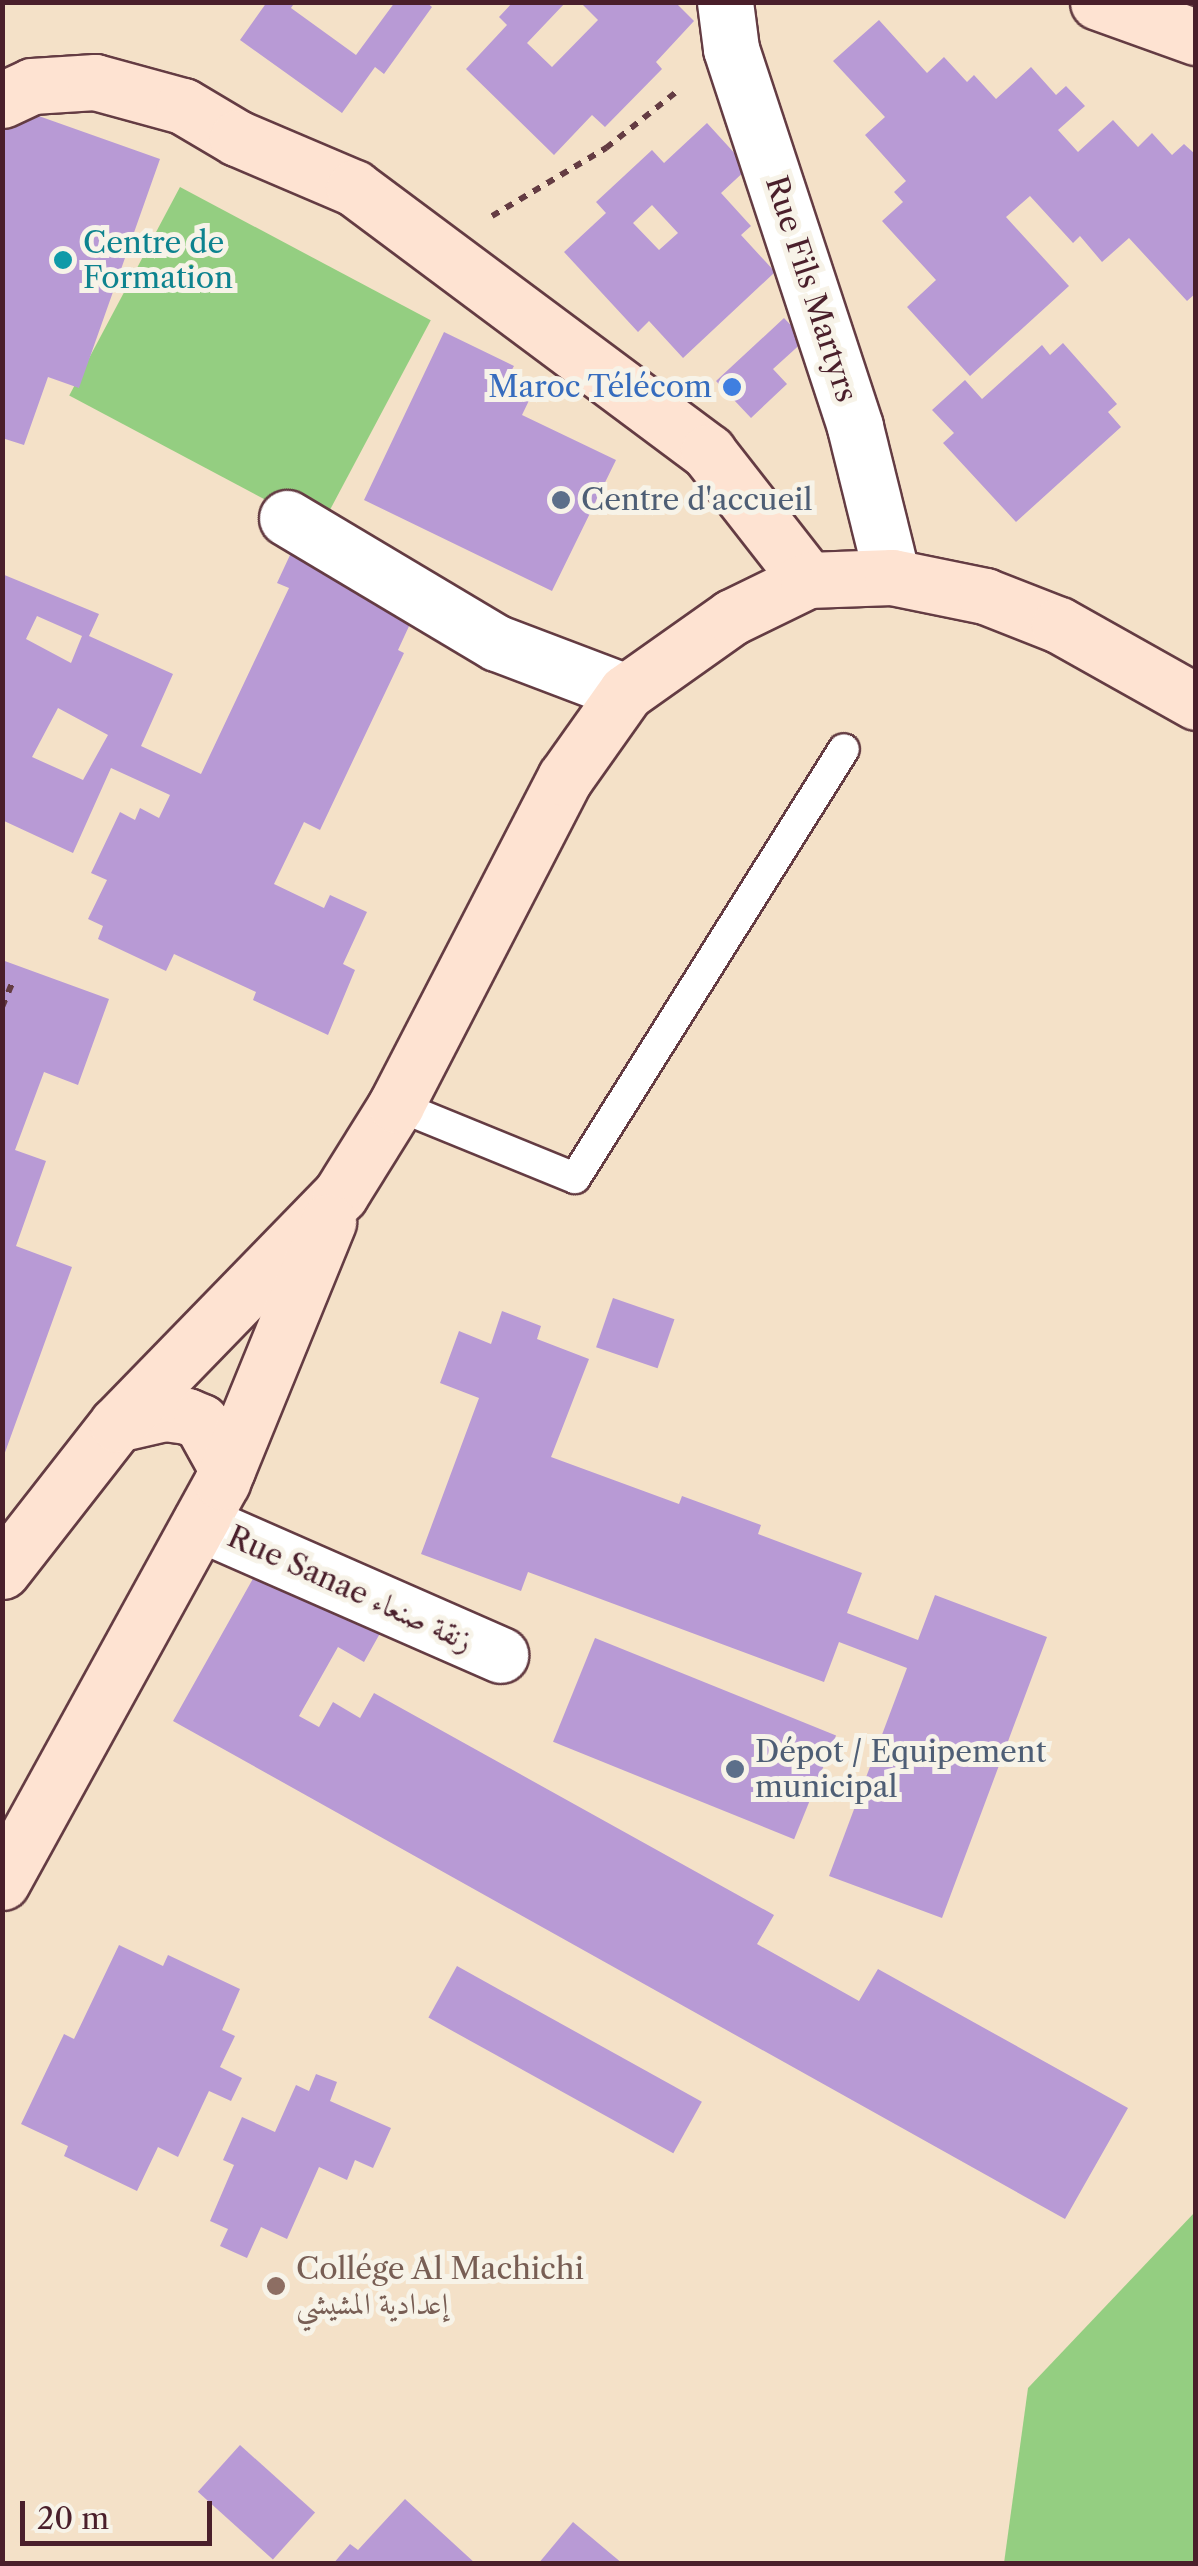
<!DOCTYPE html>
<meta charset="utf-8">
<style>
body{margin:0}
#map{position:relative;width:1198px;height:2566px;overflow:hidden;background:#f4e1c8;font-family:"Libre Caslon Text",Amiri,serif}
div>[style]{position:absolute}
.green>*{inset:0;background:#94ce81;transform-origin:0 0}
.building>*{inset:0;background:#b89ad5;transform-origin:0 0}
.path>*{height:6px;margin-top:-3px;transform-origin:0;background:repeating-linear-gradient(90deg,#643c43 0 8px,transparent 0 16px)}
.roads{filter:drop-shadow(2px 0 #643c43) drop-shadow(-2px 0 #643c43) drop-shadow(0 2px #643c43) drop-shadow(0 -2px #643c43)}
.lane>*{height:30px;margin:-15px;padding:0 15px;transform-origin:15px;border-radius:15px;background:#fff}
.street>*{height:55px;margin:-27.5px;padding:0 27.5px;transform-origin:27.5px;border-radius:27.5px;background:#fff}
.secondary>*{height:55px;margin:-27.5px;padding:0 27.5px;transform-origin:27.5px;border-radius:27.5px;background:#fee3d2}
.dots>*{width:28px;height:28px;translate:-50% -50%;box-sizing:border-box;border:5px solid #f7f3e8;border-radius:50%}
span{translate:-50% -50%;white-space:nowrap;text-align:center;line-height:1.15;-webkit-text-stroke:10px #f7f3e8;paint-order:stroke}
.culture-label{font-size:30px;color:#0d838f}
.left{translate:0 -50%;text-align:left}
.street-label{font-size:30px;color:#4a1f2b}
.shop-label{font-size:30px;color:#366cbe}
.right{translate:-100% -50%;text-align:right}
.service-label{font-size:30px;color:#4e5e75}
.education-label{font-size:30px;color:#785e54}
.frame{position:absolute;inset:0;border:5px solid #4a1f2b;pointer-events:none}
.scale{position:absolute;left:20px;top:2501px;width:192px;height:45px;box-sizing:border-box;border:5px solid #4a1f2b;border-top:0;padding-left:12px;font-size:30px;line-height:35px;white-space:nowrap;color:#4a1f2b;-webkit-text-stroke:8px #f7f3e8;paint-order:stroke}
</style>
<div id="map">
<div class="green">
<div style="left:180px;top:187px;width:284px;height:236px;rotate:28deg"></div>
<div style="clip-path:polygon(1195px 2212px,1195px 2563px,1004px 2563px,1028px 2388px)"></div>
</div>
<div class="building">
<div style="clip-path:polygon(267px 2px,295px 2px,291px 8px,356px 55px,395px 2px,426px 2px,432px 7px,384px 74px,375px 67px,342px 113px,240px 40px)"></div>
<div style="clip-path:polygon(513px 2px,566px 2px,527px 43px,552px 67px,598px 20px,580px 2px,675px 2px,694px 21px,656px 62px,662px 69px,605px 127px,592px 115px,554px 155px,466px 69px,507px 25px,499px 17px)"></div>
<div style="clip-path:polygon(879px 20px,927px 73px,944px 57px,967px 82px,974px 75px,996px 99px,1031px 67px,1056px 95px,1066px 86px,1085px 106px,1058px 130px,1078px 152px,1113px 120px,1138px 147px,1152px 133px,1172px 155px,1184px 144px,1196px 155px,1196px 293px,1187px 301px,1129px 238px,1102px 262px,1080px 236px,1073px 243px,1030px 196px,1006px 217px,1069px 286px,970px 376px,907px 307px,936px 280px,882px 221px,903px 202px,894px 192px,906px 181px,865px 135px,885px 117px,833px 61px)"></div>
<div style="clip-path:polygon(2px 103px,160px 159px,79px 388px,48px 377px,24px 445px,2px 438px)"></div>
<div style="clip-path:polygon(evenodd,707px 123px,748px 168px,721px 193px,751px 226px,741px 235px,775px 272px,683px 358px,649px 321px,638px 332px,564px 252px,606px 213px,596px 202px,652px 150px,664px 163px,707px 123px,652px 205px,678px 233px,659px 250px,633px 223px,652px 205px)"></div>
<div style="clip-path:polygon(784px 318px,805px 340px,773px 369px,787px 384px,751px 418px,716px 381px)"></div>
<div style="clip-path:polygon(444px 332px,514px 366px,509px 375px,535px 388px,522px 415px,616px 460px,552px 591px,364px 500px)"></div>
<div style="clip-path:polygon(1063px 343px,1117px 404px,1108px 412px,1121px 427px,1016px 522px,943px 443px,954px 433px,932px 410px,965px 380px,982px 399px,1042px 345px,1050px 355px)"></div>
<div style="clip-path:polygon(evenodd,297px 540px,401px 602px,393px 616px,410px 624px,398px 650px,404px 653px,320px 830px,304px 822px,274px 884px,324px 908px,330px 895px,367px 912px,343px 964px,355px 970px,328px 1035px,253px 1000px,256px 992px,174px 954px,166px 971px,98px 939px,103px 926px,88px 919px,107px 880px,91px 873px,120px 812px,135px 820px,140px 808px,159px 818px,170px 795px,111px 768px,73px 853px,2px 820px,2px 574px,99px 614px,89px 636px,173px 674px,141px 746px,201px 774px,289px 588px,277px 583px,297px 540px,37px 616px,82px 636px,71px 663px,26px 639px,37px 616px,297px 540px,58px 708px,108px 735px,83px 780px,32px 757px,58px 708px)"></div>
<div style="clip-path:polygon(2px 960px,109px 999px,78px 1085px,44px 1072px,15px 1150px,46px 1161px,16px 1246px,72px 1267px,3px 1458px)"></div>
<div style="left:613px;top:1298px;width:65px;height:52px;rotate:19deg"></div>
<div style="clip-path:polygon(502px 1311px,541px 1326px,537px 1339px,589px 1359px,551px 1457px,679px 1504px,682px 1496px,761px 1525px,758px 1534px,862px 1573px,847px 1613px,918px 1640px,935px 1595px,1047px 1637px,942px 1918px,829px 1876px,907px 1668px,839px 1642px,824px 1682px,528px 1572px,521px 1591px,421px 1554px,479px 1398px,440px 1383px,459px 1331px,491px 1344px)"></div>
<div style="clip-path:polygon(268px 1552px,388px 1619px,364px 1662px,338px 1647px,299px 1716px,319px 1727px,333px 1702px,360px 1718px,374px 1693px,774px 1915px,757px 1944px,859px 2001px,878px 1969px,1128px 2108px,1065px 2219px,173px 1721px)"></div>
<div style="left:595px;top:1638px;width:260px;height:112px;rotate:22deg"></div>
<div style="clip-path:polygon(119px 1945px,163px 1966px,168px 1955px,240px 1989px,222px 2030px,235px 2036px,220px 2067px,242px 2078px,231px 2101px,209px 2091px,178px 2157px,158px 2147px,137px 2191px,64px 2156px,68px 2146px,21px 2124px,64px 2034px,74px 2039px)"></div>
<div style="left:457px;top:1966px;width:280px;height:59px;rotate:29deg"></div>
<div style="clip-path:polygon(316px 2074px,337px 2082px,330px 2101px,391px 2128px,373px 2168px,355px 2160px,347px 2180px,319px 2167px,287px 2239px,261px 2227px,247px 2258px,220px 2246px,228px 2229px,210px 2221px,234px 2165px,223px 2160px,242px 2117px,275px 2132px,296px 2085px,309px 2091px)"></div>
<div style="left:240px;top:2445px;width:101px;height:63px;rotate:42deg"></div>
<div style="clip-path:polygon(405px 2499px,476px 2564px,333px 2564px,350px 2544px,358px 2550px)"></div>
<div style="clip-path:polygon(573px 2522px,623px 2564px,538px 2564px)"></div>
</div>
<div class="path">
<div style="left:492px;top:216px;width:133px;rotate:-30.8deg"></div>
<div style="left:606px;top:148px;width:95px;rotate:-38.6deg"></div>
<div style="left:2px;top:1007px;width:25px;rotate:-67deg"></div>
</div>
<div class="roads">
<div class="lane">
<div style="left:396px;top:1105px;width:193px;rotate:22.2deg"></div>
<div style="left:575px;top:1178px;width:506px;rotate:-57.91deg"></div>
</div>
<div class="street">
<div style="left:725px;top:2px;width:47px;rotate:82.7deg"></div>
<div style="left:731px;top:49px;width:398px;rotate:71.8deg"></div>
<div style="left:855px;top:427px;width:154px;rotate:76.1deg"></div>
<div style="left:287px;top:518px;width:244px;rotate:30.8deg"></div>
<div style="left:497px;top:643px;width:138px;rotate:20.8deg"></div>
<div style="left:200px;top:1523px;width:328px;rotate:23.7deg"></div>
</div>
<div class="secondary">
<div style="left:1098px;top:2px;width:104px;rotate:19.7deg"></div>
<div style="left:2px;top:100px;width:33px;rotate:-25deg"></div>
<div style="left:32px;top:86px;width:63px;rotate:-3.6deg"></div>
<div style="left:95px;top:82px;width:91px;rotate:15.3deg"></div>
<div style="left:183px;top:106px;width:63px;rotate:30.7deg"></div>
<div style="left:237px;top:138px;width:127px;rotate:23.1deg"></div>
<div style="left:354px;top:188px;width:442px;rotate:36.7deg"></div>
<div style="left:708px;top:452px;width:162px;rotate:52deg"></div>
<div style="left:117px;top:1424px;width:49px;rotate:-12.9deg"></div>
<div style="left:165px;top:1413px;width:22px;rotate:8deg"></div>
<div style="left:187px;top:1416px;width:15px;rotate:23deg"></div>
<div style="left:201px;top:1422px;width:54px;rotate:61deg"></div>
<div style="left:2px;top:1571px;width:187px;rotate:-52deg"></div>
<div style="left:117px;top:1424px;width:320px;rotate:-45.8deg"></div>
<div style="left:340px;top:1195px;width:106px;rotate:-58.1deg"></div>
<div style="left:396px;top:1105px;width:368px;rotate:-62.7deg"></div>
<div style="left:565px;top:778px;width:105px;rotate:-54.7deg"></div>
<div style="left:626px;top:692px;width:130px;rotate:-35.3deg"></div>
<div style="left:732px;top:617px;width:85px;rotate:-26deg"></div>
<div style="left:808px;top:580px;width:84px;rotate:-2deg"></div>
<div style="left:892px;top:577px;width:95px;rotate:11.5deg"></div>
<div style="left:985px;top:596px;width:79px;rotate:21.4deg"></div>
<div style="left:1059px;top:625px;width:157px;rotate:29.3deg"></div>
<div style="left:2px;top:1882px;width:457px;rotate:-61.2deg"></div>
<div style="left:222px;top:1482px;width:281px;rotate:-67.8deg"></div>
</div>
</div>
<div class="dots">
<div style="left:63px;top:260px;background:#0f9aa8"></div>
<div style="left:732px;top:387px;background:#3f7fe0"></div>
<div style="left:561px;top:500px;background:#5c6f8a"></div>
<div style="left:735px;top:1769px;background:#5c6f8a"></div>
<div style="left:276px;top:2286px;background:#8d6e63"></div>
</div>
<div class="culture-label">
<span class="left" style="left:83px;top:260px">Centre de<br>Formation</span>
</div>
<div class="street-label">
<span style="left:811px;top:289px;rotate:72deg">Rue Fils Martyrs</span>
<span style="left:350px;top:1589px;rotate:24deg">Rue Sanae زنقة صنعاء</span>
</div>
<div class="shop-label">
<span class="right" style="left:712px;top:387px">Maroc Télécom</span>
</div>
<div class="service-label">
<span class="left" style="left:581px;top:500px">Centre d'accueil</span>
<span class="left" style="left:755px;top:1769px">Dépot / Equipement<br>municipal</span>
</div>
<div class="education-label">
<span class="left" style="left:296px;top:2286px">Collége Al Machichi<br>إعدادية المشيشي</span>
</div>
<div class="frame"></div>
<div class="scale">20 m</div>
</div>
